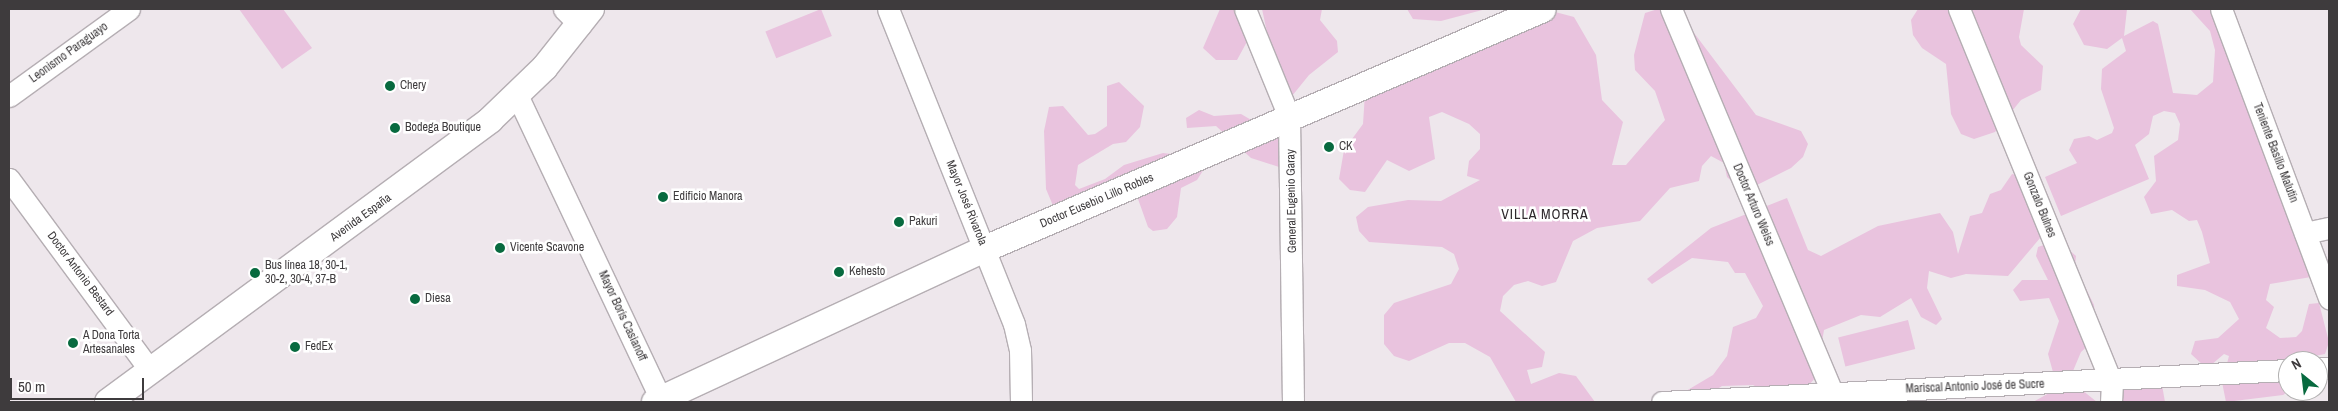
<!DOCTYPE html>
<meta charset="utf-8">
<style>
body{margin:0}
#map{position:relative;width:2338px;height:411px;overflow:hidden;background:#eee7ec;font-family:"Archivo Narrow",sans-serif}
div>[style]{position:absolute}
.green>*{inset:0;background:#e9c3de;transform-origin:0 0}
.roads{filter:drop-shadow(1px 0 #b5aeb3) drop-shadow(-1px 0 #b5aeb3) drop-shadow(0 1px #b5aeb3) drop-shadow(0 -1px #b5aeb3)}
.minor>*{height:21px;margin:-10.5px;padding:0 10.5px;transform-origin:10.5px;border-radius:10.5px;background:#fff}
.major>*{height:26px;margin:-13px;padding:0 13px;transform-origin:13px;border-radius:13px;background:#fff}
.dots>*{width:14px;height:14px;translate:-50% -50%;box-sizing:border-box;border:2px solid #fff;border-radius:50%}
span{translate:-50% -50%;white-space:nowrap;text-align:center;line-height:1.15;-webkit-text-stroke:5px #fff;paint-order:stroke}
.street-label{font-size:12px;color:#3e3b3d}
.poi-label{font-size:12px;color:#3e3b3d}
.left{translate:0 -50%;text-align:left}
.neighbourhood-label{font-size:14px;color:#2f292d;letter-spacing:1px}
.frame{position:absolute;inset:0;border:10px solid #3e3b3d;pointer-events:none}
.north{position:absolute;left:2278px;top:351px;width:50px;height:50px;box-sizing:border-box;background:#fff;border:1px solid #b2b1b1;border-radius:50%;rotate:331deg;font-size:14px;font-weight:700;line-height:20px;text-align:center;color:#3e3b3d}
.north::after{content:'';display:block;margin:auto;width:18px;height:22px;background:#086a3f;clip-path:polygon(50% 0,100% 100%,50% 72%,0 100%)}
.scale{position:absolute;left:10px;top:378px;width:134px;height:22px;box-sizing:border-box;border:2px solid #3e3b3d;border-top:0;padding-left:6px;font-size:15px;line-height:18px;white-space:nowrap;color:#3e3b3d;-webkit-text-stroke:4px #fff;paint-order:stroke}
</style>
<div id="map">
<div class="green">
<div style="clip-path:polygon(239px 9px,283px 9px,312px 48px,282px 69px)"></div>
<div style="left:821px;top:9px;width:29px;height:60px;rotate:68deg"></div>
<div style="clip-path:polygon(1220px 9px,1253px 9px,1249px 38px,1237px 60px,1216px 60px,1203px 48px)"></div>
<div style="clip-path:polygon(1262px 9px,1322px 9px,1320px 20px,1337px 41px,1338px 52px,1309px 75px,1292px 96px,1254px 60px,1268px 37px)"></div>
<div style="clip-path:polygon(1407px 9px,1486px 9px,1441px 21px,1413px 19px)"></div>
<div style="clip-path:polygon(1544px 9px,1574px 17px,1596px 55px,1602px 100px,1623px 122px,1612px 165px,1626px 165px,1665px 120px,1655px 91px,1635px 70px,1634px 55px,1645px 13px,1658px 9px,1685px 21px,1756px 115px,1801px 131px,1808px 144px,1803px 157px,1791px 168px,1753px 187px,1738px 187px,1727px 177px,1724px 163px,1711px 156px,1702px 166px,1699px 181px,1670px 188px,1640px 221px,1597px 228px,1573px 241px,1556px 282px,1542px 286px,1528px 281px,1514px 285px,1503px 296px,1500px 311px,1545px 352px,1542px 367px,1527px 370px,1531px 384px,1559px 373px,1576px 376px,1595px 402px,1516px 402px,1490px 357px,1465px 343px,1449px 343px,1409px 361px,1394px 356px,1384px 344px,1384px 315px,1394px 303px,1451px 284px,1459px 269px,1454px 254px,1442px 247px,1369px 242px,1359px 231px,1356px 217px,1368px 207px,1408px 200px,1441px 201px,1480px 180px,1467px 176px,1469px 161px,1480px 149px,1480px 134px,1469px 124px,1442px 112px,1429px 117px,1435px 159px,1409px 171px,1387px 160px,1365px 192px,1350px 190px,1339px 179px,1344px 150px,1363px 124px,1365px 93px)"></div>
<div style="clip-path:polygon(1918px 9px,2024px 9px,2019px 37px,2021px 45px,2043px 66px,2041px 90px,2021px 100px,1995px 132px,1974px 139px,1961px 134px,1951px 114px,1946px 64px,1922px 48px,1913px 35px,1911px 20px)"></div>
<div style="clip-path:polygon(2081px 9px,2127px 9px,2124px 36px,2153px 21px,2158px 24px,2173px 93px,2197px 95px,2213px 82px,2215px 50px,2210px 31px,2190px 9px,2212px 9px,2311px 277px,2270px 284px,2266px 300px,2274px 307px,2266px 328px,2280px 338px,2296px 337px,2302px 331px,2309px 304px,2319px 303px,2329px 342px,2325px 354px,2288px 361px,2289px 391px,2283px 395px,2226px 402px,2222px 382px,2229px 356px,2224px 354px,2211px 365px,2204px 366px,2191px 354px,2195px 341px,2218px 338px,2239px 319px,2230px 302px,2205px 290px,2177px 286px,2177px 275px,2210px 263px,2202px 232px,2197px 220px,2189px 221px,2172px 210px,2151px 214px,2144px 197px,2156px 181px,2154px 156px,2178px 140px,2180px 124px,2175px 113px,2164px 111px,2153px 116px,2149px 134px,2135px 145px,2149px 179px,2061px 216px,2045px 177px,2077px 163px,2069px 150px,2074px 139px,2089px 136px,2097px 140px,2112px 133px,2114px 128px,2101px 89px,2102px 69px,2126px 51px,2122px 38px,2107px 49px,2084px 45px,2073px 24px)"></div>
<div style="clip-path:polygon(1119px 82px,1144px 106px,1140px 127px,1126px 142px,1113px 144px,1078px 165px,1075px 185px,1079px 189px,1105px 179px,1124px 165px,1163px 153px,1188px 156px,1204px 169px,1197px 180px,1181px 188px,1177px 217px,1167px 229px,1153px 231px,1148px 227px,1138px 199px,1054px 208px,1046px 189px,1044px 131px,1049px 107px,1063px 106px,1088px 135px,1095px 134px,1107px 126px,1107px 86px)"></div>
<div style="clip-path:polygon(1199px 110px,1214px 116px,1241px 114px,1284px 139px,1279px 167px,1251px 158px,1216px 126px,1187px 128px,1186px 118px)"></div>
<div style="clip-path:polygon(2012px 174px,2024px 177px,2046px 231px,2008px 276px,1966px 274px,1951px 278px,1929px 271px,1927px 288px,1942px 319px,1936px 325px,1921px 317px,1911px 298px,1880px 317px,1861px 315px,1824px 330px,1816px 377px,1808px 386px,1774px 396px,1753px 385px,1722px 386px,1701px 399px,1686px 391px,1713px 375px,1727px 356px,1733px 327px,1756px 318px,1763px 306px,1745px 273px,1735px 273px,1728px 262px,1692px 258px,1652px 284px,1647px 279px,1711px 228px,1787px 198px,1808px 250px,1821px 256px,1878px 226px,1940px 213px,1953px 232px,1958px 254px,1970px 216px,1982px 213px,1990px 194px,2001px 190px)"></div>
<div style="clip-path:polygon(2058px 240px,2076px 256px,2075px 266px,2094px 305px,2096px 323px,2091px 343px,2081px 352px,2073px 371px,2082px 390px,2097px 402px,2033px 402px,2051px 392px,2056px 383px,2048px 354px,2059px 321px,2049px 298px,2020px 301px,2013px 290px,2022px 280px,2048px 280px,2036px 256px,2038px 247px)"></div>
<div style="left:1908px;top:320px;width:30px;height:72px;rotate:76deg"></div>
<div style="clip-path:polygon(2162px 385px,2165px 402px,2123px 402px,2123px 388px)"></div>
</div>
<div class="roads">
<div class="minor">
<div style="left:564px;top:9px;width:23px;rotate:45deg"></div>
<div style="left:888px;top:9px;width:339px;rotate:68.2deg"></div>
<div style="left:1014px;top:324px;width:27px;rotate:77deg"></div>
<div style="left:1020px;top:350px;width:52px;rotate:88.9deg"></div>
<div style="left:1245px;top:9px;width:117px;rotate:67.8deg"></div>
<div style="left:1289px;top:117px;width:285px;rotate:89.2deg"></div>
<div style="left:1671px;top:9px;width:415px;rotate:67.2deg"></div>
<div style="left:1832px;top:392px;width:10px;rotate:90deg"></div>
<div style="left:1959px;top:9px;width:404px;rotate:67.8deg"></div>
<div style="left:2112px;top:383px;width:19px;rotate:93deg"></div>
<div style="left:2221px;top:9px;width:309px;rotate:69.5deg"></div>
<div style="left:517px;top:95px;width:340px;rotate:64.7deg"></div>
<div style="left:9px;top:96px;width:148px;rotate:-35.9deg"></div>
<div style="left:9px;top:179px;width:237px;rotate:53.6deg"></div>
<div style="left:2305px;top:233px;width:25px;rotate:-12deg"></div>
<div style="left:2318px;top:368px;width:11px"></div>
<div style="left:1662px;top:402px;width:627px;rotate:-2.93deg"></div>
</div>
<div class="major">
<div style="left:108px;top:402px;width:475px;rotate:-36.4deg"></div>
<div style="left:490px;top:120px;width:76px;rotate:-43.9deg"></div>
<div style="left:545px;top:67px;width:74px;rotate:-51.6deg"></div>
<div style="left:655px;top:402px;width:364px;rotate:-24.9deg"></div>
<div style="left:985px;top:249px;width:607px;rotate:-23.27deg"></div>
</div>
</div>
<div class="dots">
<div style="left:390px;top:86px;background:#086a3f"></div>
<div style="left:395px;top:128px;background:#086a3f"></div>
<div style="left:1329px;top:147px;background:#086a3f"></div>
<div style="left:663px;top:197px;background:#086a3f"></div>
<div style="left:899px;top:222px;background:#086a3f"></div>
<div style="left:500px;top:248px;background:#086a3f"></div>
<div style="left:839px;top:272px;background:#086a3f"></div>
<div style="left:255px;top:273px;background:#086a3f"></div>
<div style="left:415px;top:299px;background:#086a3f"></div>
<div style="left:73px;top:343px;background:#086a3f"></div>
<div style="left:295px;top:347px;background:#086a3f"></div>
</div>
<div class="street-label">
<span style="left:69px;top:53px;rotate:-36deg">Leonismo Paraguayo</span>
<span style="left:2275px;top:153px;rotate:69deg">Teniente Basilio Malutín</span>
<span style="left:1097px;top:201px;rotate:-23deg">Doctor Eusebio Lillo Robles</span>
<span style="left:1292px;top:201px;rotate:-91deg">General Eugenio Garay</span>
<span style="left:966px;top:203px;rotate:68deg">Mayor José Rivarola</span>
<span style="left:1753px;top:205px;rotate:67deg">Doctor Arturo Weiss</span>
<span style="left:2039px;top:205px;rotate:68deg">Gonzalo Bulnes</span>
<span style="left:361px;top:218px;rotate:-36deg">Avenida España</span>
<span style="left:80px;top:274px;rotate:53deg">Doctor Antonio Bestard</span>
<span style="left:622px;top:316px;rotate:65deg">Mayor Boris Casianoff</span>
<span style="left:1975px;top:387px;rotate:-2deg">Mariscal Antonio José de Sucre</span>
</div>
<div class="poi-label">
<span class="left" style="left:400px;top:86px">Chery</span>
<span class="left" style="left:405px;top:128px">Bodega Boutique</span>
<span class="left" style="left:1339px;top:147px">CK</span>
<span class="left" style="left:673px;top:197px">Edificio Manora</span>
<span class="left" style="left:909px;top:222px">Pakuri</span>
<span class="left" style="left:510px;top:248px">Vicente Scavone</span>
<span class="left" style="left:265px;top:273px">Bus línea 18, 30-1,<br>30-2, 30-4, 37-B</span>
<span class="left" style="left:849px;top:272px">Kehesto</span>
<span class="left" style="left:425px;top:299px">Diesa</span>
<span class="left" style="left:83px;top:343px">A Dona Torta<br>Artesanales</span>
<span class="left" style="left:305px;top:347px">FedEx</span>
</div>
<div class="neighbourhood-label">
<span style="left:1545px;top:214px">VILLA MORRA</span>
</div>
<div class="frame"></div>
<div class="north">N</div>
<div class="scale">50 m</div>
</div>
